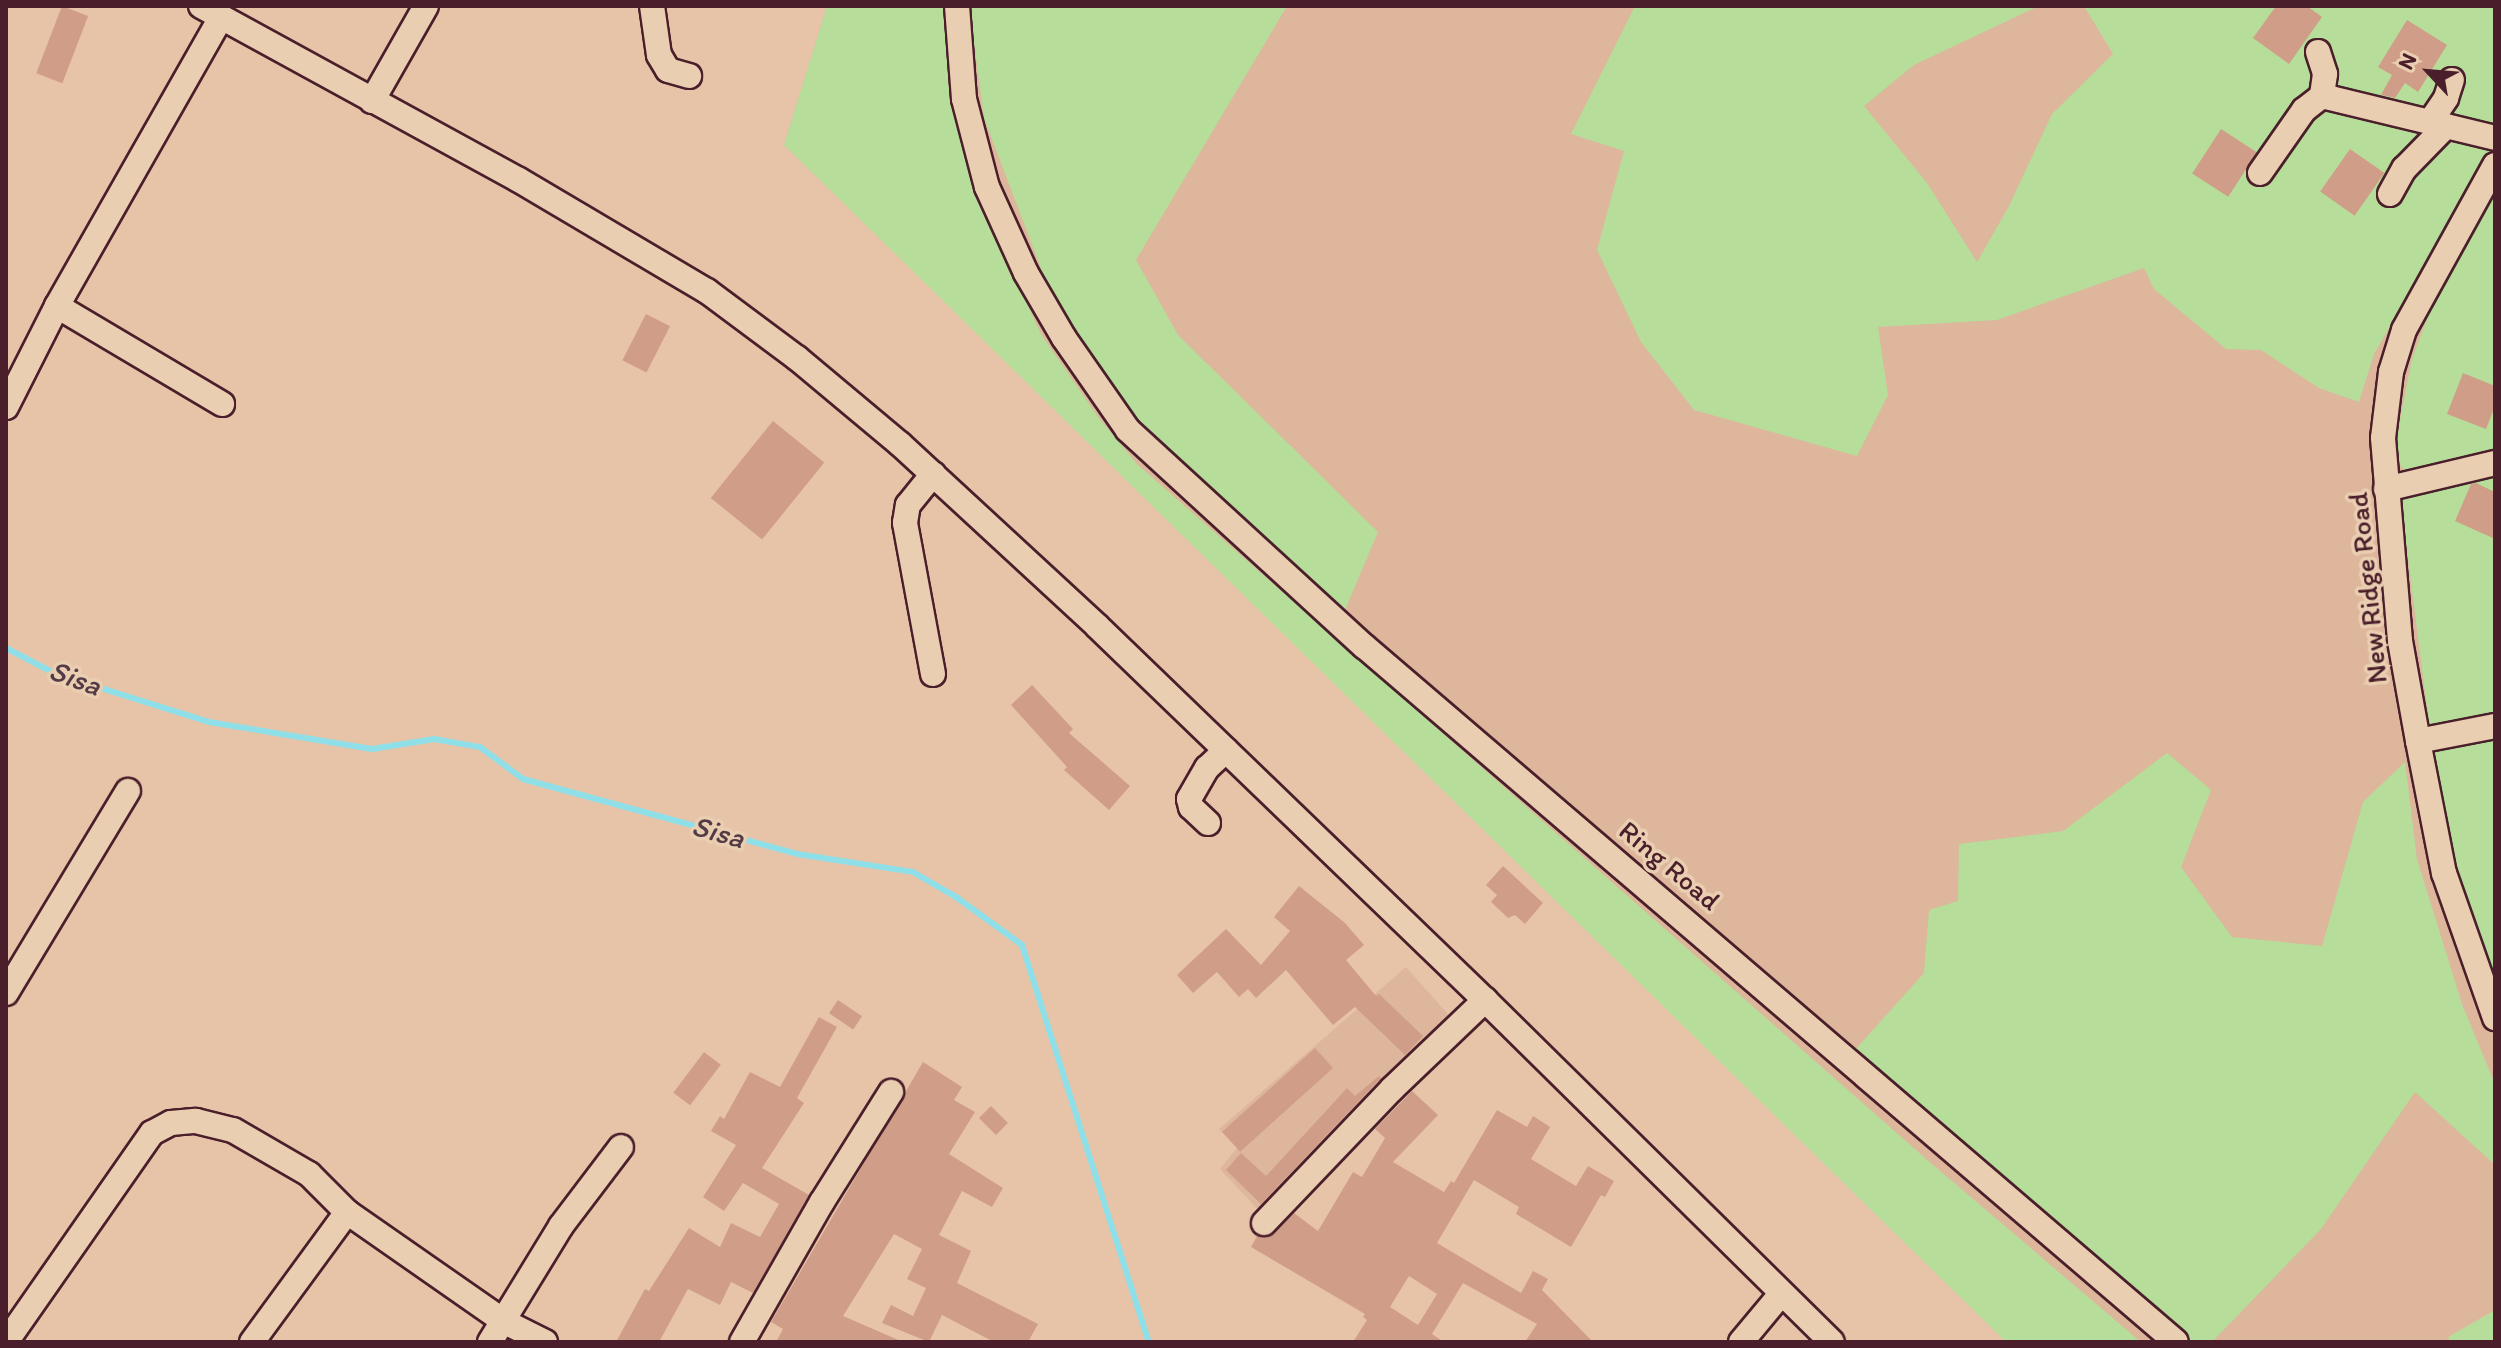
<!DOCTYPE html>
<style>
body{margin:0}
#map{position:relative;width:2501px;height:1348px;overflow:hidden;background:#e7c4a8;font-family:Itim,sans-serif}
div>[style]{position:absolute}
.built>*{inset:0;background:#ddb69c}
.green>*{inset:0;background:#b6dd99}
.stream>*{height:6px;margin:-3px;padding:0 3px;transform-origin:3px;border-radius:3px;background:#8edfe8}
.building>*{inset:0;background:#d09e88;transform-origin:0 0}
.roads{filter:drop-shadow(2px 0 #4a1f2b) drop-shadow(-2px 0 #4a1f2b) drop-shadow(0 2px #4a1f2b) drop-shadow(0 -2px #4a1f2b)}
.minor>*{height:24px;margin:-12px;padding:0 12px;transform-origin:12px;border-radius:12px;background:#eaceb1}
span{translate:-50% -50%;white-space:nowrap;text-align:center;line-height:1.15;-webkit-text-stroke:7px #eaceb1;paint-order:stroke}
.street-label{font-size:28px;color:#4a1f2b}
.water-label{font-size:30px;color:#543c47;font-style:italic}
.frame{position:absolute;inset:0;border:8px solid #4a1f2b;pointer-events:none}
.north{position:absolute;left:2389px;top:32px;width:80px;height:80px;-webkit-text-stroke:6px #eaceb1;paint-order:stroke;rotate:296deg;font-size:22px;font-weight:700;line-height:32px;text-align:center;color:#4a1f2b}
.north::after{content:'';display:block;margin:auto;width:28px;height:36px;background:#4a1f2b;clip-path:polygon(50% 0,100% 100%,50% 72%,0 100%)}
</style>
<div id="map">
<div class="built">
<div style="clip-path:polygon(827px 6px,2495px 6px,2495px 1342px,2010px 1342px,784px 145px)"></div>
<div style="clip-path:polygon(1406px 967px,1455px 1022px,1266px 1218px,1220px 1169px,1237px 1148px,1219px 1129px)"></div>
</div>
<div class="green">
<div style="clip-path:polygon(827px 6px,945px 6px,1016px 280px,1041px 334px,1098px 417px,1137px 464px,1932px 1164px,2141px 1342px,2006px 1342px,784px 145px)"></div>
<div style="clip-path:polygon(969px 6px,1287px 6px,1136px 260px,1178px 335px,1378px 532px,1345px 610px,1153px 443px,1103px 384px,1059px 316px,984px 118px)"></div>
<div style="clip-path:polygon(1635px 6px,2039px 6px,1914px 65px,1864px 106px,1927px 183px,1977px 262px,2009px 206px,2052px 114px,2113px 54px,2084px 6px,2495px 6px,2495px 146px,2374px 354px,2359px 402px,2319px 388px,2261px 350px,2226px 349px,2154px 289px,2144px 268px,1997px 320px,1878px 327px,1888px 395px,1857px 456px,1694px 410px,1641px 342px,1597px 250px,1624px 151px,1571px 134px)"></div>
<div style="clip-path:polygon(2495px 191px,2495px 454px,2408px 473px,2401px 467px,2395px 445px,2412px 359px,2430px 311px)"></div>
<div style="clip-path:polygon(2495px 475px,2495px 986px,2487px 977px,2442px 825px,2400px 496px)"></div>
<div style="clip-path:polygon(2167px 753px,2211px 790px,2181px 867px,2232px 937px,2322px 946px,2363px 802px,2405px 762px,2417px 859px,2462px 1004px,2495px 1084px,2495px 1165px,2415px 1092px,2321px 1229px,2212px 1342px,2191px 1342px,1854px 1051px,1924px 973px,1929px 910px,1958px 901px,1959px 844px,2063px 831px)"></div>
<div style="clip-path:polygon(2495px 1310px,2495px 1342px,2452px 1342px,2448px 1337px)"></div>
</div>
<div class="stream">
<div style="left:6px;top:648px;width:56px;rotate:27.5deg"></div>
<div style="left:56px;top:674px;width:160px;rotate:17.4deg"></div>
<div style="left:209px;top:722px;width:165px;rotate:9.4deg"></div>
<div style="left:372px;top:749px;width:63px;rotate:-9.2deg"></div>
<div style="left:434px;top:739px;width:47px;rotate:9.9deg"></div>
<div style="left:480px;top:747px;width:54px;rotate:36.7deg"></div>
<div style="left:523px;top:779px;width:284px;rotate:15.3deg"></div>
<div style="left:797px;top:854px;width:117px;rotate:8.8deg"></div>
<div style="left:913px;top:872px;width:50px;rotate:30.2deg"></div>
<div style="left:956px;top:897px;width:82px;rotate:36deg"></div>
<div style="left:1022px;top:945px;width:417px;rotate:72.3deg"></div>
</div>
<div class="building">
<div style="left:62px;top:6px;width:28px;height:72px;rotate:21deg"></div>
<div style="clip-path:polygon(2276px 6px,2307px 6px,2322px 17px,2289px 64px,2253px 38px)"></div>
<div style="clip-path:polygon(2407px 20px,2447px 45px,2418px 92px,2405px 83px,2395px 98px,2381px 95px,2392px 75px,2378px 67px)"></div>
<div style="left:2221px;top:129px;width:43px;height:53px;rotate:33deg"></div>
<div style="left:2350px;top:149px;width:42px;height:52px;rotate:35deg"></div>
<div style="left:646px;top:314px;width:27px;height:52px;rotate:27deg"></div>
<div style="clip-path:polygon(2463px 373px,2495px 386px,2495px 406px,2486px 429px,2447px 414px)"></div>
<div style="left:773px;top:421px;width:66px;height:99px;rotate:39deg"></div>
<div style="clip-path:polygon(2476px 483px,2495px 492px,2495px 539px,2455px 521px,2471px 484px)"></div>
<div style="clip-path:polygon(1032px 685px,1073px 729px,1069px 733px,1130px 786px,1109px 810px,1064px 770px,1067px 767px,1011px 705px)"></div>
<div style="clip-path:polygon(1503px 866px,1543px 903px,1525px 924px,1515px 915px,1508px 918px,1491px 902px,1497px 895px,1486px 885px)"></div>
<div style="clip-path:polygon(1299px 886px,1345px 923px,1364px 945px,1346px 960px,1376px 996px,1379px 994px,1423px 1036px,1405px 1055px,1355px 1007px,1333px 1025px,1286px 970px,1256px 998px,1248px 989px,1239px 997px,1217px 972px,1193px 993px,1177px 975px,1226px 929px,1261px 965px,1290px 931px,1274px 917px)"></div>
<div style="left:838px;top:1000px;width:29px;height:16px;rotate:34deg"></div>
<div style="clip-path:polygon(819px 1017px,837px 1027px,797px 1098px,804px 1103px,762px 1168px,809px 1195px,753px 1293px,731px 1282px,720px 1305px,688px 1289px,659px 1342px,616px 1342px,645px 1289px,649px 1291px,689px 1228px,720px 1247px,731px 1223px,760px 1237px,779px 1204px,743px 1183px,724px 1211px,703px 1197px,736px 1145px,711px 1131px,720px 1116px,724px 1119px,750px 1072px,780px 1087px)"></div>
<div style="left:1315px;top:1048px;width:27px;height:125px;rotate:48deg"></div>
<div style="left:704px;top:1052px;width:21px;height:51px;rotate:37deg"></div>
<div style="clip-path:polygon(923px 1062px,962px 1087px,954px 1100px,975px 1112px,949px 1154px,1003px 1188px,992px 1207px,962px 1191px,939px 1235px,971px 1251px,957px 1283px,1038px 1324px,1028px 1342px,994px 1342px,942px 1315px,929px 1342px,882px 1323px,891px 1305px,913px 1316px,926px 1288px,907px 1279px,922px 1249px,894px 1234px,843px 1316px,903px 1342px,776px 1342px,783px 1329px,771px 1322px)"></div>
<div style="clip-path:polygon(1379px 1076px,1381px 1078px,1261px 1204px,1226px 1170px,1241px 1153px,1266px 1176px,1347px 1088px,1355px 1096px)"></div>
<div style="clip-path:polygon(evenodd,1412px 1091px,1438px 1115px,1393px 1162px,1444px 1192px,1451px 1181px,1454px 1183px,1497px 1110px,1527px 1127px,1533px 1116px,1550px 1127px,1531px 1159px,1576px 1186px,1588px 1166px,1614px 1181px,1605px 1197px,1601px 1195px,1571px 1247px,1516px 1214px,1519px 1207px,1474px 1180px,1437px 1243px,1521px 1293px,1533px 1271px,1548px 1279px,1542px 1290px,1593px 1342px,1525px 1342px,1537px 1324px,1463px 1283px,1432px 1334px,1444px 1342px,1353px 1342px,1367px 1320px,1363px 1317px,1365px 1314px,1251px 1247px,1257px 1236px,1274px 1234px,1294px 1213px,1318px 1231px,1353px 1172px,1362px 1177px,1385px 1138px,1375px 1129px,1412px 1091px,1409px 1276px,1437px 1294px,1418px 1325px,1390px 1307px,1409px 1276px)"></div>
<div style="left:991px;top:1106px;width:24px;height:17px;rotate:45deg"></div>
</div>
<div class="roads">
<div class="minor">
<div style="left:201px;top:6px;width:362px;rotate:28.7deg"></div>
<div style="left:519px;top:180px;width:218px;rotate:30.6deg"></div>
<div style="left:707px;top:291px;width:112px;rotate:36.7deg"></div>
<div style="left:797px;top:358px;width:134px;rotate:39.9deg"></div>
<div style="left:900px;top:444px;width:268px;rotate:42.7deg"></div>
<div style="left:1097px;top:626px;width:539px;rotate:43.95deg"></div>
<div style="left:1485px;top:1000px;width:487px;rotate:44.6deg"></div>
<div style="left:652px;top:6px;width:49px;rotate:81.9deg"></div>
<div style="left:659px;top:55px;width:17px;rotate:59deg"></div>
<div style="left:668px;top:70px;width:22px;rotate:16deg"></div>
<div style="left:957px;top:6px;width:93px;rotate:85.7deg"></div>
<div style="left:964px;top:99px;width:91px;rotate:75.4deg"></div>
<div style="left:987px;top:187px;width:94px;rotate:65.6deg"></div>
<div style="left:1026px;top:273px;width:75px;rotate:59.7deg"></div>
<div style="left:1064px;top:338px;width:112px;rotate:55.2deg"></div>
<div style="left:1128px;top:430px;width:320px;rotate:42.5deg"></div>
<div style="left:1364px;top:646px;width:1069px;rotate:40.6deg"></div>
<div style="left:2318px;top:52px;width:23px;rotate:72deg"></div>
<div style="left:2325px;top:74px;width:22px;rotate:98deg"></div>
<div style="left:372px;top:101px;width:109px;rotate:-60.4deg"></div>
<div style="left:2430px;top:122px;width:29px;rotate:-56deg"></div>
<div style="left:2446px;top:98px;width:19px;rotate:-72deg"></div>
<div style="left:2495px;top:165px;width:188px;rotate:118.9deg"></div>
<div style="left:2404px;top:330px;width:44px;rotate:107.2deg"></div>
<div style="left:2391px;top:372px;width:66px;rotate:96.9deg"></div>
<div style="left:2383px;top:438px;width:204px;rotate:85.2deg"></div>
<div style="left:2400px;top:641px;width:102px;rotate:79.8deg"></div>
<div style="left:2418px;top:741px;width:135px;rotate:78.9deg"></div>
<div style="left:2444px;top:873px;width:154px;rotate:70.6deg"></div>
<div style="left:2260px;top:173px;width:77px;rotate:-55.1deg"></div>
<div style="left:2304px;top:110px;width:23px;rotate:-38deg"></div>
<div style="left:2322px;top:96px;width:178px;rotate:13.6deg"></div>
<div style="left:2390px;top:194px;width:29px;rotate:-61deg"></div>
<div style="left:2404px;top:169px;width:60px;rotate:-45.7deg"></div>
<div style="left:57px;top:306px;width:192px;rotate:30.7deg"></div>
<div style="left:6px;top:407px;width:113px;rotate:-63.2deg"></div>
<div style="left:57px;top:306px;width:332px;rotate:-60.4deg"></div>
<div style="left:2386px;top:489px;width:112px;rotate:-13.4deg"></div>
<div style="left:933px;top:674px;width:154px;rotate:-100.5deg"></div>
<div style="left:905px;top:523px;width:18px;rotate:-81deg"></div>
<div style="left:908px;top:505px;width:40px;rotate:-51deg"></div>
<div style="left:2418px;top:741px;width:78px;rotate:-11deg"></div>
<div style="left:1208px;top:823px;width:23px;rotate:-137deg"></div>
<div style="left:1191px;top:807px;width:8px;rotate:-104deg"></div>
<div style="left:1189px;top:799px;width:36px;rotate:-60deg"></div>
<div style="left:1207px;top:768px;width:26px;rotate:-43deg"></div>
<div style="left:6px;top:993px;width:236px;rotate:-58.9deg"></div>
<div style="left:1264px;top:1223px;width:185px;rotate:-46.3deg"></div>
<div style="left:1392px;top:1089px;width:129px;rotate:-43.7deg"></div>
<div style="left:6px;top:1342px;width:255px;rotate:-55.1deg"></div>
<div style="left:152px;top:1133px;width:21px;rotate:-28deg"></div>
<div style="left:171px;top:1123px;width:25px;rotate:-5deg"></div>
<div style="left:196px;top:1121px;width:38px;rotate:14deg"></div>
<div style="left:233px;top:1130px;width:88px;rotate:30.1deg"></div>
<div style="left:309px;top:1174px;width:54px;rotate:45deg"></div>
<div style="left:347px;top:1212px;width:190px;rotate:34.9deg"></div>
<div style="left:503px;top:1321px;width:47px;rotate:26.6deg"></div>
<div style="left:252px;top:1342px;width:161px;rotate:-53.8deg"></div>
<div style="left:490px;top:1342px;width:136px;rotate:-58.5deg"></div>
<div style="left:561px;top:1226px;width:99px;rotate:-52.8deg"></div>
<div style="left:742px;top:1342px;width:161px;rotate:-60.3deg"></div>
<div style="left:822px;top:1202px;width:130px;rotate:-57.9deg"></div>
<div style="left:1741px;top:1342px;width:62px;rotate:-50.2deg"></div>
</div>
</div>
<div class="street-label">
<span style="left:2367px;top:588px;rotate:-96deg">New Ridge Road</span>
<span style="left:1670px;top:865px;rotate:40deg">Ring Road</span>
</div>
<div class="water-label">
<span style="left:75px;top:678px;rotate:20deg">Sisa</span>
<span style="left:718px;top:832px;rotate:15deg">Sisa</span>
</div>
<div class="frame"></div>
<div class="north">N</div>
</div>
